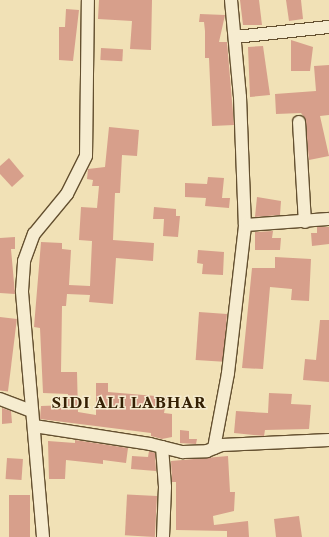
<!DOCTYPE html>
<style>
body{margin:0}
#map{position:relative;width:329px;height:537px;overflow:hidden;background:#f1e1b6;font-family:"Libre Caslon Text",serif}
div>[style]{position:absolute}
.building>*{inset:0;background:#d79f8b;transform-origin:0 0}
.roads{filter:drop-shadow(1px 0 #645030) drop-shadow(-1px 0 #645030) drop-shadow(0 1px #645030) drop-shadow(0 -1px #645030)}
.street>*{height:12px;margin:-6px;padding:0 6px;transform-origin:6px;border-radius:6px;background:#f6ecd0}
span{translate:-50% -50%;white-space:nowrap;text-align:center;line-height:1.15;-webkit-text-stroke:3px #f6ecd0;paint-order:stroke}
.district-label{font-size:15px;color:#352004;font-weight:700;letter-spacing:1px}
</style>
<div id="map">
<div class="building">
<div style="clip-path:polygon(99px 0,152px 0,151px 50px,130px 49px,132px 21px,98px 19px)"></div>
<div style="clip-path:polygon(240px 0,259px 0,262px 25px,243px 25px)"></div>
<div style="clip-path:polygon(286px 0,301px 0,303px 19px,289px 21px)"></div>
<div style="clip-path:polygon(66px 9px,79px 10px,73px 61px,59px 60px,59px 27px,65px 27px)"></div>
<div style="clip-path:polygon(200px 14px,225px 15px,219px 42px,227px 42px,234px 125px,212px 126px,209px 58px,205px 58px,205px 31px,204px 22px,199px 22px)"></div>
<div style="clip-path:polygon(291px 40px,313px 47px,310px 71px,291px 71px)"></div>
<div style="clip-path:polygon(263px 46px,270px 95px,250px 97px,248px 47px)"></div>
<div style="left:101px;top:48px;width:22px;height:12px;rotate:3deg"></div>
<div style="clip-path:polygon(329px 65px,329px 115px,320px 116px,329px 156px,309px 160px,305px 118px,301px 113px,276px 114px,275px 94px,316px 91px,314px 66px)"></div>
<div style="clip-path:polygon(109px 127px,139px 130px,137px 156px,122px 155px,120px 193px,115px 193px,113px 240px,154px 243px,153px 261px,116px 258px,113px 304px,89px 302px,90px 295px,67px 294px,66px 306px,62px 306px,61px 372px,77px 372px,78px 412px,96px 415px,96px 383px,108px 383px,108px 392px,167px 397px,164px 413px,172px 414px,172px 437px,162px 439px,151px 436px,151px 433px,40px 419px,41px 406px,68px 405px,68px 394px,43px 393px,40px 328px,34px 327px,41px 242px,62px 243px,62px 249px,71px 250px,69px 285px,90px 286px,92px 241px,79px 240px,81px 207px,97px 208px,99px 186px,92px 186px,93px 180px,87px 179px,88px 169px,105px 167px)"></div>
<div style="clip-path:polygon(9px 158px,24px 176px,12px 187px,0 174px,0 166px)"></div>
<div style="clip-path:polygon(208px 177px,224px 178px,222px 198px,230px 198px,229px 208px,205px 206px,206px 198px,185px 197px,185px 183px,207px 184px)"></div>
<div style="clip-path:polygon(257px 197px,281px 201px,280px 215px,255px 217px)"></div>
<div style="clip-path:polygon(154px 207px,176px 209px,176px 216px,180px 216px,178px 237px,163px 236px,164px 219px,153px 219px)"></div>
<div style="clip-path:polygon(317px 227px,329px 227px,329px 244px,312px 246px,311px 233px,317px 233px)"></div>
<div style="clip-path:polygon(273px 231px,272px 238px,281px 238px,280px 250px,255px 250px,255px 232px)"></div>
<div style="clip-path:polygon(15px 237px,15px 249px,11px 249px,15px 294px,0 293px,0 238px)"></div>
<div style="clip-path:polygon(198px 250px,224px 252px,223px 275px,202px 274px,203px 264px,197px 263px)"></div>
<div style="clip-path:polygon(275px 257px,311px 259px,309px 301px,291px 300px,292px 289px,270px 287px,263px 369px,242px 368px,252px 268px,275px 268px)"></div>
<div style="left:199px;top:312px;width:28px;height:48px;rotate:4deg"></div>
<div style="left:0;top:317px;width:17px;height:73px;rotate:7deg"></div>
<div style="clip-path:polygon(320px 320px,329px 320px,329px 382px,303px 380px,305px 359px,316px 360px)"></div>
<div style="clip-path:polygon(269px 393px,292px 394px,291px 404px,311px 405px,309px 429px,265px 430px,264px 436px,234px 433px,236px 411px,268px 413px)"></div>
<div style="clip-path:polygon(2px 408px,11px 411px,12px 423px,2px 424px)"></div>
<div style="clip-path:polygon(180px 430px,189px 431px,189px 439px,197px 439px,196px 444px,180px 443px)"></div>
<div style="clip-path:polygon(75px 440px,128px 448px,126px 463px,103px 460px,103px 464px,66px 460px,65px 479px,49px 479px,48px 441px,75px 443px)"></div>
<div style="clip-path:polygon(149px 451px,155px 453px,156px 471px,131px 469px,132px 456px,148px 457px)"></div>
<div style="clip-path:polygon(228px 456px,230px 492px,235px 492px,234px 511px,213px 516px,214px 525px,248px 521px,249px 537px,227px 537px,227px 531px,176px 530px,176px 482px,172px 482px,171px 461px)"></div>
<div style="left:7px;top:458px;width:16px;height:21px;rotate:4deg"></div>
<div style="left:9px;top:495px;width:21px;height:42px"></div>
<div style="left:157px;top:496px;width:41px;height:30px;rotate:93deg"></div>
<div style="clip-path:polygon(299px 516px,302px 537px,276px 537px,274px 519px)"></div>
</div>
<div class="roads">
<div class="street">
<div style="left:231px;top:0;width:97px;rotate:84.7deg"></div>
<div style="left:240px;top:97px;width:128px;rotate:87.8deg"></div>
<div style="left:235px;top:37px;width:95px;rotate:-6.1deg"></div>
<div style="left:299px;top:122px;width:100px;rotate:86.6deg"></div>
<div style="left:0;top:399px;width:34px;rotate:21deg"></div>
<div style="left:34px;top:426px;width:117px;rotate:8.8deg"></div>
<div style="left:150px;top:444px;width:34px;rotate:14deg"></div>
<div style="left:183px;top:452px;width:24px;rotate:-2deg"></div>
<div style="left:207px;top:451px;width:16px;rotate:-22deg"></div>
<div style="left:222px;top:445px;width:107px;rotate:-2.7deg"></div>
<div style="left:162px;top:447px;width:40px;rotate:85.7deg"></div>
<div style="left:165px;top:487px;width:50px;rotate:92.3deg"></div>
<div style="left:214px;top:448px;width:76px;rotate:-79.4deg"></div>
<div style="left:228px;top:373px;width:149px;rotate:-83.4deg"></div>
<div style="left:245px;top:225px;width:84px;rotate:-4.1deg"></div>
<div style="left:43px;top:537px;width:247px;rotate:-94.9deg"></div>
<div style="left:22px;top:291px;width:30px;rotate:-86deg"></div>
<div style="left:24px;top:261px;width:29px;rotate:-70deg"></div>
<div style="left:34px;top:234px;width:52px;rotate:-50.5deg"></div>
<div style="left:67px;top:194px;width:42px;rotate:-63.4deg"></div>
<div style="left:86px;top:156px;width:156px;rotate:-89.3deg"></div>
</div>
</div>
<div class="district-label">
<span style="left:129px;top:403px">SIDI ALI LABHAR</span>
</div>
</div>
